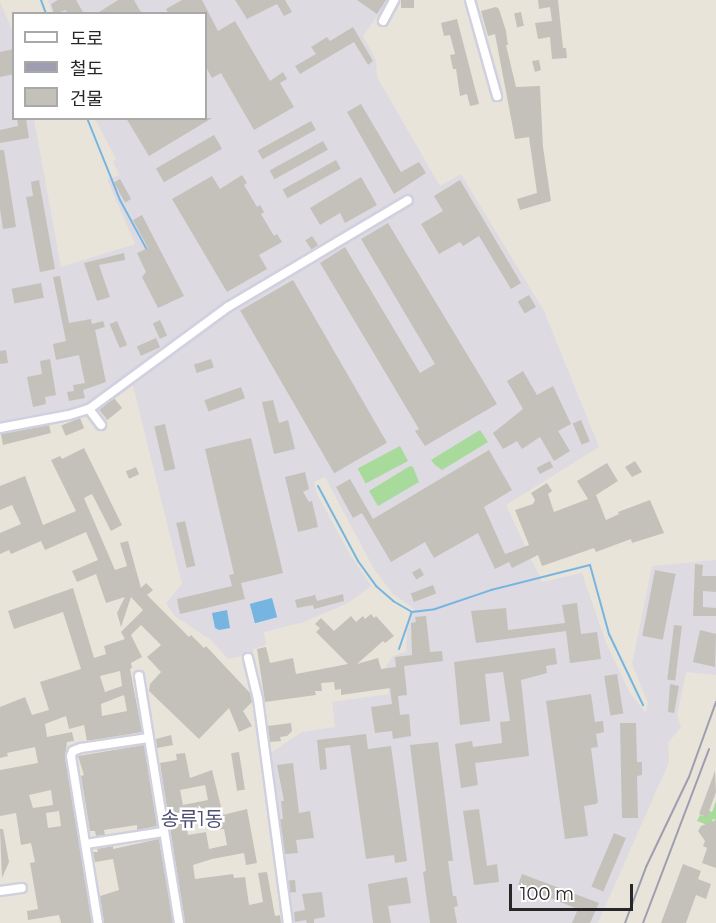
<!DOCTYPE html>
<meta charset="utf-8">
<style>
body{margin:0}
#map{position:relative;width:716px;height:923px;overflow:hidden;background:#e9e4da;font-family:Montserrat,"Noto Sans KR",sans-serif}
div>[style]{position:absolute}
.industrial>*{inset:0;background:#dddae1}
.green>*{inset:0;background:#a7da9b;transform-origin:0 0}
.water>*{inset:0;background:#76b5e1;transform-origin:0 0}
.stream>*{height:2px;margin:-1px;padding:0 1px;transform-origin:1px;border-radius:1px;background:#76b5e1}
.building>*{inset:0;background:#c4c1ba;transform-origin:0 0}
.roads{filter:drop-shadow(2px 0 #d0d0df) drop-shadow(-2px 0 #d0d0df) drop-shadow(0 2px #d0d0df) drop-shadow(0 -2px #d0d0df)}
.street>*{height:8px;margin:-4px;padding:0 4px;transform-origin:4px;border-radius:4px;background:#fff}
.rail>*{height:2px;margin:-1px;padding:0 1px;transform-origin:1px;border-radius:1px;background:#9e9eb0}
span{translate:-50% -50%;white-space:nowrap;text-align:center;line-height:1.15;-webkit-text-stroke:5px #fff;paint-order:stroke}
.quarter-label{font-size:20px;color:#4d4e73}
.legend{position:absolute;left:12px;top:12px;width:195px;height:108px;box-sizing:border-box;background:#fff;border:2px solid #a9a9a9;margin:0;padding:8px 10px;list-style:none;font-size:18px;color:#272727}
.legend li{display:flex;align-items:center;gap:12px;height:30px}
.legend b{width:30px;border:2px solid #a9a9a9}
.scale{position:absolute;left:509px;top:884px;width:124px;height:27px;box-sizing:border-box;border:3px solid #272727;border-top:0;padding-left:8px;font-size:18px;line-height:21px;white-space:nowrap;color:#272727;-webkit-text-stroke:4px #fff;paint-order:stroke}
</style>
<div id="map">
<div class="industrial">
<div style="clip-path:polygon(48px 0,389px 0,363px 36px,376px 60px,377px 77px,440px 186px,461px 174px,544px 311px,599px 447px,506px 505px,542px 582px,582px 573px,606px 643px,630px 693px,646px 713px,648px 703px,632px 664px,652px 566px,716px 560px,716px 675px,686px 672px,677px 715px,681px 727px,668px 743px,669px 762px,598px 923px,293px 923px,269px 754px,302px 732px,335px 727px,332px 702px,389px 694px,386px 666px,393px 656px,406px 652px,407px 631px,414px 609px,393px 594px,374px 569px,325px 477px,314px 482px,317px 494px,349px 553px,371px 586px,348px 603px,304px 622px,264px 632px,266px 645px,253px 649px,253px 654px,228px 659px,211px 640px,175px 616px,166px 603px,182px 584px,133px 386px,126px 375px,91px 401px,74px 410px,0 424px,0 2px,13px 32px,14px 118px,34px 119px,61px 267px,135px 244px,107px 179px,120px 175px,113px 162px,116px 159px,95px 119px,206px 118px,206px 14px,52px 13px)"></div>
</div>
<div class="green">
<div style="clip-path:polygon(480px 430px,488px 442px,442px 470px,435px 465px,431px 460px)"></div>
<div style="left:400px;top:446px;width:17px;height:48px;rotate:62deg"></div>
<div style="clip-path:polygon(410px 466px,413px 467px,419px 482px,378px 506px,369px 491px)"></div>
<div style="clip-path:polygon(716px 801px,716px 820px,713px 819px,710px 826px,697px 821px,700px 815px,704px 816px,707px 810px,712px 812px)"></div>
</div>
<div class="water">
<div style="left:272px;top:598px;width:20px;height:23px;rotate:75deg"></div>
<div style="clip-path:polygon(227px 610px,230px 628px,219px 630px,215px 628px,212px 613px)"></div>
</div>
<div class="stream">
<div style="left:41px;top:0;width:15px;rotate:70deg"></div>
<div style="left:87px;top:118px;width:88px;rotate:68.1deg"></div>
<div style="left:120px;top:200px;width:57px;rotate:61.6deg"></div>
<div style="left:318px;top:486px;width:85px;rotate:61.9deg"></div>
<div style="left:358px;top:561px;width:31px;rotate:54deg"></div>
<div style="left:376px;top:586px;width:23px;rotate:41deg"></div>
<div style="left:393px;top:601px;width:22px;rotate:30deg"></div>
<div style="left:412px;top:612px;width:23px;rotate:-7deg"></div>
<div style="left:435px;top:609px;width:59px;rotate:-18.7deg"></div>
<div style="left:491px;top:590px;width:102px;rotate:-14.2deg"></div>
<div style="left:590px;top:565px;width:72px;rotate:74.6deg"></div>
<div style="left:609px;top:634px;width:79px;rotate:64.4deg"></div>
<div style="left:399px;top:649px;width:39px;rotate:-71deg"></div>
</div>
<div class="building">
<div style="clip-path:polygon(58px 0,76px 0,84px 14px,67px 14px,66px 10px,54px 14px,51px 4px)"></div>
<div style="clip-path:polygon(118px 0,134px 0,142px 14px,96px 14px)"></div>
<div style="clip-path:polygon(182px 0,202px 0,218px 31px,235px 21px,270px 81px,283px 72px,287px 79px,280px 83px,294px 107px,254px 130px,221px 73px,212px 78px,206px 67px,206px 14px,169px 14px,166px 9px)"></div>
<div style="clip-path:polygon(235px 0,285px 0,292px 12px,284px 16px,277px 4px,247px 19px)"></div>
<div style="clip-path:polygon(357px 0,386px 0,377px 14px)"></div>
<div style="left:401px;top:0;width:13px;height:8px"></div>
<div style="clip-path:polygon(538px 0,558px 0,563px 48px,566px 48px,567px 58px,552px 59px,550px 37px,538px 39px,535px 23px,552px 21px,550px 7px,539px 9px)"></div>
<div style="clip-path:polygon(496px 7px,499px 9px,506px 31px,508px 45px,506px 45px,516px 87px,540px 86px,543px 147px,551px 201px,520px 210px,517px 199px,537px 193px,529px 137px,515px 139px,495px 34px,488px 36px,481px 11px)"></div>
<div style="left:521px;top:12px;width:14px;height:7px;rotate:78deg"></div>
<div style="clip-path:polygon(457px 19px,479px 104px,470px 106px,467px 94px,460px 96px,456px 69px,453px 69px,450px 55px,455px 54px,450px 35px,444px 36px,441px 23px)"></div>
<div style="clip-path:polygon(353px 27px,373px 61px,368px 65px,354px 42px,300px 74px,295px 66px,316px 54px,311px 47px,327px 37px,330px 41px)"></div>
<div style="clip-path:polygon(14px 49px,14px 74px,0 77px,0 52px)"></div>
<div style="clip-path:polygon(539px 60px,541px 70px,535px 72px,532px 61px)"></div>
<div style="clip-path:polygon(361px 104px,401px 172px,419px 162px,426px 173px,394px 194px,347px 112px)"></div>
<div style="clip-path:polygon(17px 118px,26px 118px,29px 138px,0 143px,0 130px,18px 126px)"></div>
<div style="clip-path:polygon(126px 118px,212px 118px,149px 156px)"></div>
<div style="left:311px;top:121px;width:10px;height:61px;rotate:61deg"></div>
<div style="left:214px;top:135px;width:16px;height:67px;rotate:60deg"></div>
<div style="left:323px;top:141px;width:10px;height:61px;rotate:61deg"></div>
<div style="clip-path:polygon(0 150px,4px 150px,16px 227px,3px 229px,0 209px)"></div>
<div style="left:336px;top:160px;width:10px;height:61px;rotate:61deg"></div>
<div style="clip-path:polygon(242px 175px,247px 183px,244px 185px,257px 207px,260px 205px,264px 212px,261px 214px,274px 236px,277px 234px,282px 242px,259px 255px,267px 269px,227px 292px,172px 199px,212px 176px,220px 189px)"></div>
<div style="clip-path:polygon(361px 177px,377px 205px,345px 223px,340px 213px,320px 225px,310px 208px)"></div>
<div style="left:120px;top:179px;width:23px;height:7px;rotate:61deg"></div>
<div style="clip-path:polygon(39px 180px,55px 269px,40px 272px,26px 197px,33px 196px,31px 182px)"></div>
<div style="clip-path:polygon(460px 180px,521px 283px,511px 289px,479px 236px,463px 246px,460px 242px,439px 254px,421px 224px,443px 211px,434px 196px)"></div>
<div style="clip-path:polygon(142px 215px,184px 296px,158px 308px,142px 277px,146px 272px,137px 253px,148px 248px,133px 220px)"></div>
<div style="clip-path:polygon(388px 223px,497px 404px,425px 446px,415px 431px,419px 429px,320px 263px,345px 247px,420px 373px,435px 364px,361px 239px)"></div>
<div style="left:312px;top:236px;width:11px;height:8px;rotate:56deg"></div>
<div style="clip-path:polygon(124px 253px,125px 260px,99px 265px,110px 297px,97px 301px,84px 263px)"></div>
<div style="clip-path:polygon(60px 276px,69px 323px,91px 319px,92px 324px,103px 321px,105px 327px,95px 330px,106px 382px,83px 390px,85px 398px,69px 401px,67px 392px,74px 391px,73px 385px,85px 383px,79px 355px,56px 360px,53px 344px,66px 341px,53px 277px)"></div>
<div style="left:293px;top:280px;width:188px;height:61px;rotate:60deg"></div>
<div style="left:41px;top:283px;width:15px;height:30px;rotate:79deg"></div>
<div style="left:529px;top:295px;width:14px;height:13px;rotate:60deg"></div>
<div style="left:160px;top:320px;width:17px;height:8px;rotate:65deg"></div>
<div style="left:117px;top:321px;width:26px;height:8px;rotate:67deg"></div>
<div style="left:156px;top:338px;width:10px;height:21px;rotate:66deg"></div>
<div style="clip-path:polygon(6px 350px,8px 363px,0 364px,0 351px)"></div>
<div style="clip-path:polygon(50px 359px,56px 395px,45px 397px,46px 404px,33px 407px,27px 377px,42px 374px,40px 361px)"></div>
<div style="left:211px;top:359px;width:9px;height:18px;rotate:72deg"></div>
<div style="clip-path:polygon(523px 371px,537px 395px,553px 386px,571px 424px,558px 431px,570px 451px,554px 461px,540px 437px,522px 449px,517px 441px,503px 449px,493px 433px,523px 409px,507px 381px)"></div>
<div style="left:241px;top:387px;width:12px;height:39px;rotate:70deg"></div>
<div style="left:114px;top:398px;width:13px;height:19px;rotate:51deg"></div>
<div style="clip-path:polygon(273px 400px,279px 423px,288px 420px,295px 449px,274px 454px,262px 402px)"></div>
<div style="left:80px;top:418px;width:11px;height:20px;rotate:68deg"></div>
<div style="left:581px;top:420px;width:23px;height:9px;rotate:67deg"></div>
<div style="left:165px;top:424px;width:46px;height:11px;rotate:77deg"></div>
<div style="clip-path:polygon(49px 425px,51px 433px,3px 445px,1px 434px)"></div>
<div style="clip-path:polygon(251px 438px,283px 573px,241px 583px,245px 599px,180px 614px,177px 599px,232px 586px,229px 575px,234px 574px,205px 449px)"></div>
<div style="clip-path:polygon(evenodd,84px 448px,122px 525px,111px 531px,92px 494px,84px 498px,115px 570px,127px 566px,120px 543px,128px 541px,141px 588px,146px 583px,153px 590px,147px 595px,189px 637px,191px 635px,204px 648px,206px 646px,250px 693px,252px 702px,243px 711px,252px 726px,239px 732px,229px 708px,199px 739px,149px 691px,150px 684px,161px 672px,147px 657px,161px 645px,141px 625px,131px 635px,142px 657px,131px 663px,132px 668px,130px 669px,142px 732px,87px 741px,84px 725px,69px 729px,66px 716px,45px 724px,47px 737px,72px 732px,74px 741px,67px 742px,65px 757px,92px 923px,61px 923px,59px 915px,28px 920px,27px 911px,38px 909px,30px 863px,35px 862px,31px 843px,21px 845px,16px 813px,0 816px,0 770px,38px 763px,35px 747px,7px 753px,8px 756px,0 758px,0 707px,25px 697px,32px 715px,49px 710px,40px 682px,81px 669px,63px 612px,14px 629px,8px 611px,73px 588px,94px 658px,106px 654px,104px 646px,125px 639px,121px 632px,143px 610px,131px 597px,121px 627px,117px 613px,125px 597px,106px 603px,96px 574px,77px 582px,72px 571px,98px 560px,86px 532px,45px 550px,41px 541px,11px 554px,9px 550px,0 554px,0 533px,21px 524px,12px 505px,0 510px,0 486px,25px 476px,43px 525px,76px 511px,51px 460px,60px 456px,62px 459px,84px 448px,120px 671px,122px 686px,105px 692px,100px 676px,120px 671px,84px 448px,124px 695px,127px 711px,102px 716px,101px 704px,124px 695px,84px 448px,51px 790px,53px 805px,33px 808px,29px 795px,51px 790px,84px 448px,59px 811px,61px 826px,48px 828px,46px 813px,59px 811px)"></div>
<div style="clip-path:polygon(489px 450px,512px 490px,484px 507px,505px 554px,529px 545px,515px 510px,533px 504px,535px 500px,531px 493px,547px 483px,552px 491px,548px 494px,554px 512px,588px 499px,577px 481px,607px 463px,618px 481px,596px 495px,606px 520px,619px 514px,618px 512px,650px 500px,664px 533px,632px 543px,631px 539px,596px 552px,594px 548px,542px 566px,538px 555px,512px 568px,509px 562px,495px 569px,478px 533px,434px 558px,425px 542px,391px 562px,362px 513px,353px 518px,336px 487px,350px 479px,373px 519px)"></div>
<div style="left:550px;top:461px;width:7px;height:15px;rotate:63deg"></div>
<div style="clip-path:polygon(635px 461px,642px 472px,632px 477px,625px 467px)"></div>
<div style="left:136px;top:467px;width:8px;height:11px;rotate:67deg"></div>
<div style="clip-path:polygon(305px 472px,309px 489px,303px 492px,309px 502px,312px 501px,318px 527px,298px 532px,285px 477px)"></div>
<div style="left:185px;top:521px;width:46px;height:9px;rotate:77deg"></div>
<div style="clip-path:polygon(695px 564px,703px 565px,702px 576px,716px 576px,716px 592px,703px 591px,703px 607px,716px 608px,716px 616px,693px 616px)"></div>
<div style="left:420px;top:568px;width:8px;height:9px;rotate:60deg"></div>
<div style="left:655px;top:570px;width:21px;height:67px;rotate:11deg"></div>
<div style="left:433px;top:585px;width:9px;height:24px;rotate:69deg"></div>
<div style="clip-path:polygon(343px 594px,344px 601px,314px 609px,313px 605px,297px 608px,295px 600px,315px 595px,317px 601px)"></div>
<div style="clip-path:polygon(577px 603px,581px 634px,597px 632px,601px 659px,570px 663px,566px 631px,476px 643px,471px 611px,506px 608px,508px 630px,565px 623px,562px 605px)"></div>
<div style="clip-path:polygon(371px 614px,374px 618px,376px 616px,394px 636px,385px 643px,383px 641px,357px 664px,378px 658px,381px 669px,396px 667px,395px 657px,412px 655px,411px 623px,416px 622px,415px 617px,426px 616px,430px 652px,442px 651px,443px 661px,404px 666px,407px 695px,398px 696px,400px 715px,409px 714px,411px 736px,393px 739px,392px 731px,375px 733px,371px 707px,392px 704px,390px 688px,341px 695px,341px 689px,335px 690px,334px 682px,321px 683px,322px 691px,315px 691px,316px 695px,265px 702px,257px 649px,266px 647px,270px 663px,293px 658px,296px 674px,348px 664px,316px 632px,320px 628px,315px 624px,321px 618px,334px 631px,351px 616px,356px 622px,363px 616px,365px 619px)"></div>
<div style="left:674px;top:625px;width:8px;height:55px;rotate:7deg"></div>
<div style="clip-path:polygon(700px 630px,716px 634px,715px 667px,693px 662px)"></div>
<div style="clip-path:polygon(555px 648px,557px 664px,546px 666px,547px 673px,521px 680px,529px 756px,475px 763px,478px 785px,461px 788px,455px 744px,472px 741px,473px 747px,502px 743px,500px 722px,510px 721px,503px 672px,485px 674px,490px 721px,460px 725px,454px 662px)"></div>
<div style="left:617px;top:674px;width:40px;height:13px;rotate:81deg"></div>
<div style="clip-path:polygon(670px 684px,679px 686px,674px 713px,668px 712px)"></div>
<div style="clip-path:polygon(591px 694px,595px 722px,603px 721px,604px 732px,596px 734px,598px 747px,591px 748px,598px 802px,596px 804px,584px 806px,588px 836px,565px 839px,546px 701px)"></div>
<div style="clip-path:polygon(291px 723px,292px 731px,287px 736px,280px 737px,281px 741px,270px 742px,268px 726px)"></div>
<div style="clip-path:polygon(620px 723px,636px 723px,637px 762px,642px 762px,642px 775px,637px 776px,638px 818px,622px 818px)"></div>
<div style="clip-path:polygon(366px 734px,368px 749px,391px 746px,407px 861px,395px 863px,394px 855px,366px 859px,350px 745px,325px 748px,327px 769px,320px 770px,317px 740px)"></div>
<div style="clip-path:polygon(171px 735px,173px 745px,157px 748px,156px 739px)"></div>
<div style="clip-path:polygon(438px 742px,453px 861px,448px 861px,453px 896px,456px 896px,458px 906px,454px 907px,457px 923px,430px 923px,423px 872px,426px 871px,410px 745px)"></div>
<div style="clip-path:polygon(144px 745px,157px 826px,137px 830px,137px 825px,104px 830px,105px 835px,96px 836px,95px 831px,90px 831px,81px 776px,84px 775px,78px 756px)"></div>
<div style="left:239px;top:752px;width:38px;height:8px;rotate:81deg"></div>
<div style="clip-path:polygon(evenodd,185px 753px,190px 778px,212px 770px,223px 815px,247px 809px,257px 863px,246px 865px,244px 853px,212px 859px,193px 865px,195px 879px,233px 874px,234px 878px,245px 877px,249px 905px,263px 902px,258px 873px,267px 872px,275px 916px,280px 915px,281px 923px,185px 923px,160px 763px,177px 760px,176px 754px,185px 753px,205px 785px,208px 800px,183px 805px,180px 790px,205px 785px,185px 753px,209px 810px,211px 830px,224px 829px,227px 845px,209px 849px,206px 832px,188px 835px,185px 814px,209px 810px)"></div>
<div style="clip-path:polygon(293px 763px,299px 813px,310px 811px,314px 838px,296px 840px,298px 853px,285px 854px,280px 819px,283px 819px,281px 801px,284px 801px,277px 765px)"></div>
<div style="clip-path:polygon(715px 771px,716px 792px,707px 817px,699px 814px)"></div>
<div style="clip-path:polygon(479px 809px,487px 866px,497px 864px,499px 882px,474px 885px,463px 811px)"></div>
<div style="clip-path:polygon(716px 820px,716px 868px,702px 863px,707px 848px,703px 846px,705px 841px,698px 831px,701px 826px)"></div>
<div style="clip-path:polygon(0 829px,3px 829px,9px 862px,2px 878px)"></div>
<div style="left:614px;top:833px;width:13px;height:58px;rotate:23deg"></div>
<div style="clip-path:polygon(159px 839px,173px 923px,104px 923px,100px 896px,119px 890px,113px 859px,95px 862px,93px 852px,98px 852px,97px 849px,113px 846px,113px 849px)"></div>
<div style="clip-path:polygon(683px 864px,701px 871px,698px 879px,711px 884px,706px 899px,696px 895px,686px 923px,661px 923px)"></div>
<div style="clip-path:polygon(522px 874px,599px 903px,590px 923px,572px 923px,578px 909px,518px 885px)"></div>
<div style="clip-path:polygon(407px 877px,411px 903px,388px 906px,391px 923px,373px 923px,368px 884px)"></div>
<div style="left:295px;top:880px;width:12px;height:6px;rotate:85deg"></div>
<div style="clip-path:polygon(322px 892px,325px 917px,314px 919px,314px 923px,307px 923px,306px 920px,295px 922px,294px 912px,305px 910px,302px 894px)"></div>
</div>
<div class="roads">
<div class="street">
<div style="left:470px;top:0;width:100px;rotate:74.3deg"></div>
<div style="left:383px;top:21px;width:24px;rotate:-62deg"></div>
<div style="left:89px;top:409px;width:20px;rotate:53deg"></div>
<div style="left:0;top:428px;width:70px;rotate:-10.7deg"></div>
<div style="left:69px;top:415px;width:21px;rotate:-17deg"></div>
<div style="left:89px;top:409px;width:172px;rotate:-36.3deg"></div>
<div style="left:228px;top:307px;width:209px;rotate:-30.7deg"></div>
<div style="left:248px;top:658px;width:42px;rotate:76.3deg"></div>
<div style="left:258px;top:699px;width:226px;rotate:82.4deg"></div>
<div style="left:139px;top:676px;width:250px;rotate:80.8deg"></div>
<div style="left:86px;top:844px;width:78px;rotate:-8.9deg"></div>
<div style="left:0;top:891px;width:22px;rotate:-8deg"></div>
<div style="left:98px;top:923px;width:169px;rotate:-99.2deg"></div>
<div style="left:71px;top:756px;width:5px;rotate:-68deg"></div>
<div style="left:73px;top:751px;width:9px;rotate:-21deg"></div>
<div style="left:81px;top:748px;width:68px;rotate:-8.5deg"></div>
</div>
</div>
<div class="rail">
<div style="left:625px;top:923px;width:60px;rotate:-69.4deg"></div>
<div style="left:646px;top:867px;width:100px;rotate:-64.5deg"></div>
<div style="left:689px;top:777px;width:80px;rotate:-70.2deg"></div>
<div style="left:643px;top:923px;width:186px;rotate:-69.2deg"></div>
</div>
<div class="quarter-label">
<span style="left:192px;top:819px">송류1동</span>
</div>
<ul class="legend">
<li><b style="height:8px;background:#fff"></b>도로</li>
<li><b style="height:8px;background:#9e9eb0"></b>철도</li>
<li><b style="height:16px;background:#c4c1ba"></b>건물</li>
</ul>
<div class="scale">100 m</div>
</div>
